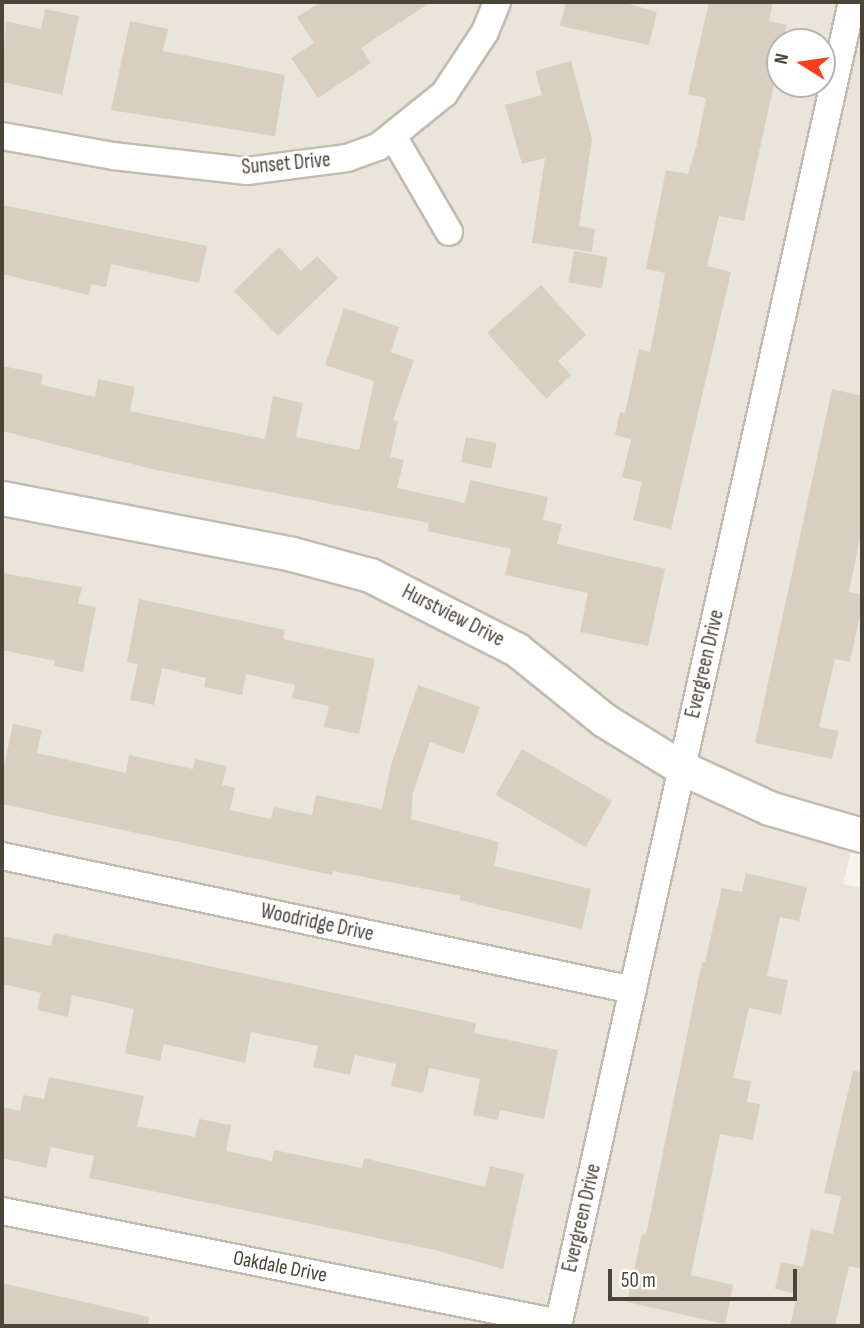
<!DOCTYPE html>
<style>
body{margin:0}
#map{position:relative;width:864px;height:1328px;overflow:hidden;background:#f6f3ec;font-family:"Sofia Sans Condensed",sans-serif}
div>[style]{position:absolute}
.residential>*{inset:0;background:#eae5da}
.building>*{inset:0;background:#d8cfc1;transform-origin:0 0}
.roads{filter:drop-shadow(2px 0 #c2bbae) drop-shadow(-2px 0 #c2bbae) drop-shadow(0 2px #c2bbae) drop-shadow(0 -2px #c2bbae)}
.minor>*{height:26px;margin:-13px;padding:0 13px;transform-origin:13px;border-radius:13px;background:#fff}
.tertiary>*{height:33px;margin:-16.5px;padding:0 16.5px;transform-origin:16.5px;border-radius:16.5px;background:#fff}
span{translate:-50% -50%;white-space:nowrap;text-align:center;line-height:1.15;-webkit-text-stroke:6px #fff;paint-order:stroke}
.street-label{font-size:21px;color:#4b4439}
.frame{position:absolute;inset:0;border:4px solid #4b4439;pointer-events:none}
.north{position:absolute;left:766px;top:28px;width:70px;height:70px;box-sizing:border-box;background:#fff;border:2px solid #b7b4b0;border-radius:50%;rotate:282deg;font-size:19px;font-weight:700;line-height:28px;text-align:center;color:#4b4439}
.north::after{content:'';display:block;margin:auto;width:24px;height:32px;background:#fc3f1d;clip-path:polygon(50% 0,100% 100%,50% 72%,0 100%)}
.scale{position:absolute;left:608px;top:1269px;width:189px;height:32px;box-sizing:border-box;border:4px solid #4b4439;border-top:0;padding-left:9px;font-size:21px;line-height:24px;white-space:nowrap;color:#4b4439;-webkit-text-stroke:5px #fff;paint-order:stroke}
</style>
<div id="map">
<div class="residential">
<div style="clip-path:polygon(evenodd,2px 2px,862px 2px,862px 808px,843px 884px,862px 888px,862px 1326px,2px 1326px,2px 2px,780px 42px,822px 42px,822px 84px,780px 84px,780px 42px)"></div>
</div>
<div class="building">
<div style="clip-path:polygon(321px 2px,431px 2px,361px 48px,371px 63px,318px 98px,291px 58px,314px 43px,297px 17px)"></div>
<div style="clip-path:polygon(566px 2px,622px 2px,657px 12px,649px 45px,560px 26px)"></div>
<div style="clip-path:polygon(709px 2px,773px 2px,769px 21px,787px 25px,744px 221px,719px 216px,707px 266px,731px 272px,671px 529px,633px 520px,642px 482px,622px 477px,631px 439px,615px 435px,620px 412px,625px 413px,639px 349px,650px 352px,658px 312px,665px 273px,646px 269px,666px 170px,688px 174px,697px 144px,706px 98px,688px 94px)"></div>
<div style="clip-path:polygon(45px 9px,79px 16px,62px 95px,2px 82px,6px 21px,41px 29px)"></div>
<div style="clip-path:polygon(130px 21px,168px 29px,163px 51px,285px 75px,275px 136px,111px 110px)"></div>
<div style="clip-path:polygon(571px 61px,592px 139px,579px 226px,595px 229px,592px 252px,532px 243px,545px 158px,522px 164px,505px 105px,542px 95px,535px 71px)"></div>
<div style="clip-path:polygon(2px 205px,207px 246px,199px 283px,111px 264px,106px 287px,91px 284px,89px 295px,2px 274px)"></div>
<div style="clip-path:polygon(279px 247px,301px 271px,317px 256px,338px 278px,278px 336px,234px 291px)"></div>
<div style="left:574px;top:251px;width:34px;height:32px;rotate:10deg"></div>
<div style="clip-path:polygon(541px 285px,586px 335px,558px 361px,571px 375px,546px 399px,487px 333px)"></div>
<div style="clip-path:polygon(344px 308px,399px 327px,391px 352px,414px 360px,393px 420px,398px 421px,390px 457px,404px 460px,397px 488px,465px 503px,470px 480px,548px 497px,543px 520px,562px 524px,557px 544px,665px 569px,648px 646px,580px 632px,588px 593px,505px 575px,511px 549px,427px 531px,429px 523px,156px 470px,2px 431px,2px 366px,43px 374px,41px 385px,95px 397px,98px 379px,135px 387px,130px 411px,265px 439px,273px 396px,303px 403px,296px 437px,359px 450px,374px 381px,325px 365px)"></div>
<div style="clip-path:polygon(832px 389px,862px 396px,862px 528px,849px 592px,862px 595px,862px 605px,850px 662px,835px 659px,819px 727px,839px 731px,832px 759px,755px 743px)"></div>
<div style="left:466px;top:437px;width:31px;height:26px;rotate:11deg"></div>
<div style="clip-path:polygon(2px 573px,82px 587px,78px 604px,96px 607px,83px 672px,54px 666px,55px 661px,2px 650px)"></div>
<div style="clip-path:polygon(139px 599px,285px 630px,283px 639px,375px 659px,359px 734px,324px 727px,329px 706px,292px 698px,295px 685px,246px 674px,242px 695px,204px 687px,206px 678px,162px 668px,154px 705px,130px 700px,138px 664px,127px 662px)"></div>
<div style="clip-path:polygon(418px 685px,480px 707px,464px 754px,430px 742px,413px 793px,411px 819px,499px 842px,494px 866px,591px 889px,582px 929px,459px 900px,461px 896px,333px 871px,332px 875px,2px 804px,2px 775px,13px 724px,42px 730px,37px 753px,126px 773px,129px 755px,193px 769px,195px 759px,227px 766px,222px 785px,235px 788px,230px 810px,271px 819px,274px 807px,312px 815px,316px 795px,382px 809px,391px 765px)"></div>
<div style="left:522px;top:749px;width:104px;height:53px;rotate:30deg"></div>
<div style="clip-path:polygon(746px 873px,807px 887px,799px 921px,780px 917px,767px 976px,788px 980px,781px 1015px,749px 1008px,733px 1078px,751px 1081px,747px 1102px,760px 1104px,753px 1140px,720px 1134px,691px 1275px,733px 1285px,725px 1324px,627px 1302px,642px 1234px,646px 1235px,702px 962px,705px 962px,722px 888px,742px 892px)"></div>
<div style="clip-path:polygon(54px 933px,476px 1023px,474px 1033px,558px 1050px,544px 1119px,500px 1110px,498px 1120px,473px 1115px,480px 1079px,429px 1068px,423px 1093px,391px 1086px,396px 1064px,355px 1055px,350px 1075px,313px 1067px,318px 1046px,251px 1032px,245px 1063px,164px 1044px,160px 1061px,125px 1053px,134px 1009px,72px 995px,68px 1017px,37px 1010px,41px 993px,2px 984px,2px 936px,51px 946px)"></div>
<div style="clip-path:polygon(853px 1071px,862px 1072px,862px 1269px,849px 1266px,835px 1326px,790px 1326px,797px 1294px,775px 1289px,781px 1262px,803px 1267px,811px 1229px,833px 1234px,841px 1196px,824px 1193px)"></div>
<div style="clip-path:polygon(49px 1077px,144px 1096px,137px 1126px,195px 1137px,199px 1119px,231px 1125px,226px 1151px,272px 1161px,274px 1150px,362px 1168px,364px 1158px,485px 1187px,490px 1166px,524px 1174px,503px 1269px,435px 1250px,89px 1178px,94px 1156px,51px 1147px,46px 1168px,2px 1158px,2px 1107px,20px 1111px,23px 1095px,44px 1099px)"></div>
<div style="clip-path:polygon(2px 1283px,149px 1317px,148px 1326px,2px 1326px)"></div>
</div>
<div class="roads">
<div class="minor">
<div style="left:2px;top:136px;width:113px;rotate:10.2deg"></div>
<div style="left:113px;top:156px;width:135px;rotate:6.4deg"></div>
<div style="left:247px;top:171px;width:101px;rotate:-7.4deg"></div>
<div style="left:347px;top:158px;width:33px;rotate:-20deg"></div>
<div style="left:378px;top:147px;width:85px;rotate:-38.8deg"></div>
<div style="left:444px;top:94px;width:74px;rotate:-56.5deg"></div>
<div style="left:485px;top:32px;width:32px;rotate:-68deg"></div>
<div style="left:393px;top:136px;width:111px;rotate:59.7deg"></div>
<div style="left:2px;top:856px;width:645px;rotate:11.99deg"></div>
<div style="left:2px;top:1211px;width:568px;rotate:11.37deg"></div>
<div style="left:558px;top:1326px;width:1356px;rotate:-77.48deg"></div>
</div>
<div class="tertiary">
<div style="left:2px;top:498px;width:295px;rotate:10.9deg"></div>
<div style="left:292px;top:554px;width:81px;rotate:15.1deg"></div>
<div style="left:370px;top:575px;width:164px;rotate:26.9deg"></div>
<div style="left:516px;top:649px;width:113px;rotate:38.9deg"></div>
<div style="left:604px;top:720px;width:92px;rotate:31.6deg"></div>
<div style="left:682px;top:768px;width:96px;rotate:24.7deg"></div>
<div style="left:769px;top:808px;width:97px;rotate:16.2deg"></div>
</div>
</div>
<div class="street-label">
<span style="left:286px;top:164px;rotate:-5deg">Sunset Drive</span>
<span style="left:453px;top:616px;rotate:27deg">Hurstview Drive</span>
<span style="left:705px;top:664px;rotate:-77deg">Evergreen Drive</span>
<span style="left:317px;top:923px;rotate:12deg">Woodridge Drive</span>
<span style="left:582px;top:1218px;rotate:-77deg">Evergreen Drive</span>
<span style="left:280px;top:1267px;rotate:11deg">Oakdale Drive</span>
</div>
<div class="frame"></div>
<div class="north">N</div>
<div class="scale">50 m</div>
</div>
